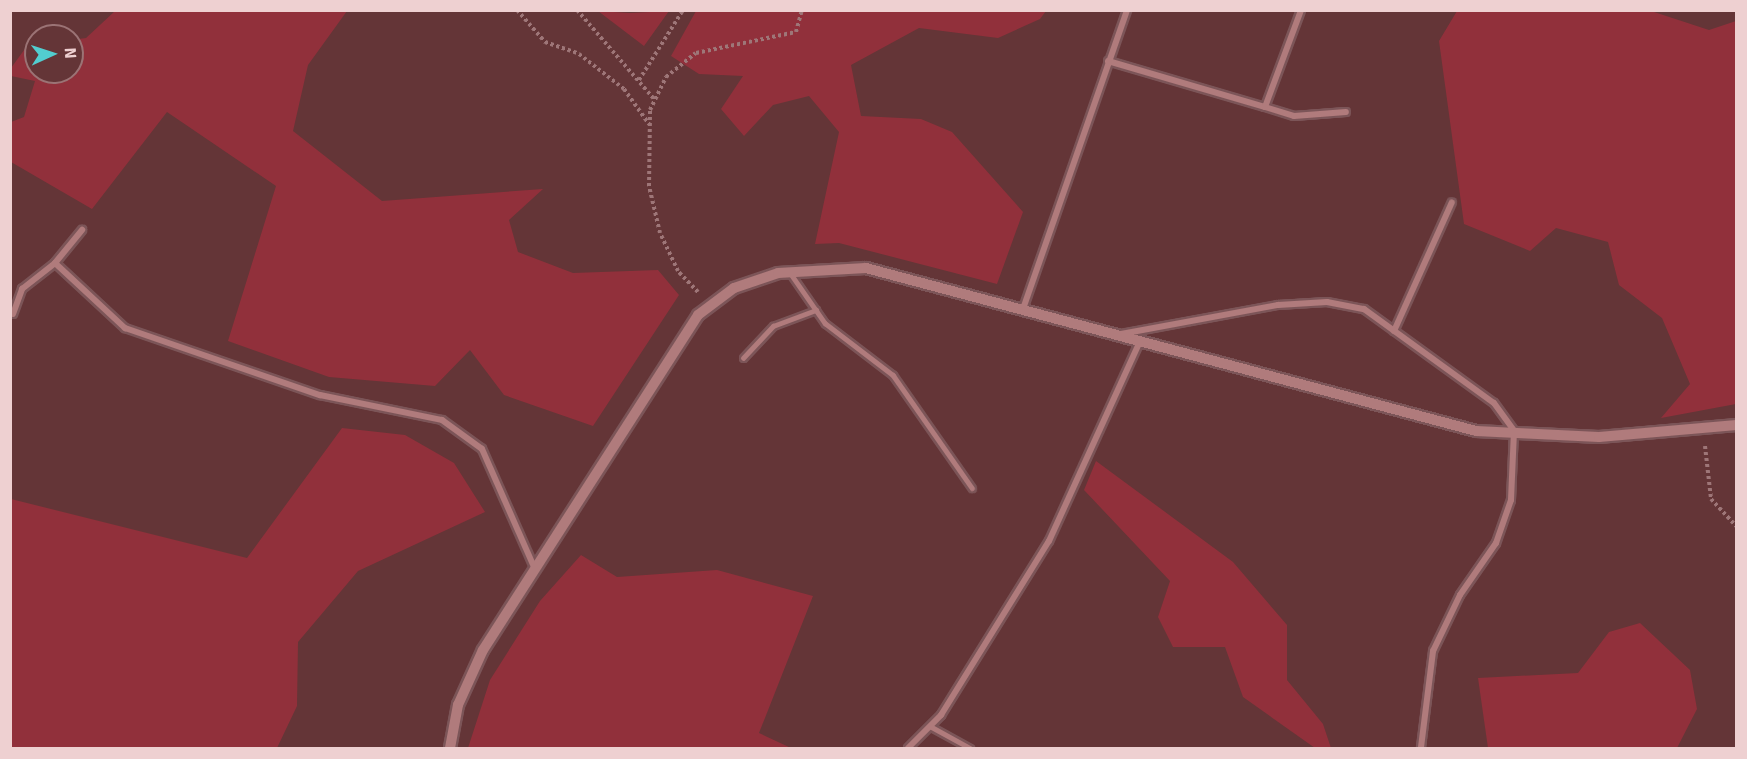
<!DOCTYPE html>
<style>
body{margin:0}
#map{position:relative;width:1747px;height:759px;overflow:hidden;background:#643537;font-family:Signika,sans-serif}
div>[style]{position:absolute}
.green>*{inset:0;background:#91303b}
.path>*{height:4px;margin-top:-2px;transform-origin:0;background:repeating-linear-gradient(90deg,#9e7678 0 3px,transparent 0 6px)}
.roads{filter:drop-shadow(2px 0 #7c5558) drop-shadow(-2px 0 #7c5558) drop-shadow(0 2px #7c5558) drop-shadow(0 -2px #7c5558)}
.service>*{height:4.5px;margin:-2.25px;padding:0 2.25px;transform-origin:2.25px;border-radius:2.25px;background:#b07b7c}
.minor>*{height:6px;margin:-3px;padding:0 3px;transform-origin:3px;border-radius:3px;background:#b07b7c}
.tertiary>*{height:10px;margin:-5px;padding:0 5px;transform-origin:5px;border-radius:5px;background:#b07b7c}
span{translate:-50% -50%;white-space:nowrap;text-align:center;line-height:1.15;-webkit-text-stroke:6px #643537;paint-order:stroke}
.frame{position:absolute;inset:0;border:12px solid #eed0d1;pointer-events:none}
.north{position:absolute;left:24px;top:24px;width:60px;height:60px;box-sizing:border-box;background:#643537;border:2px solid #9b7375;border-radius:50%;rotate:87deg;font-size:16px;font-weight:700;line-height:24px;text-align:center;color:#eed0d1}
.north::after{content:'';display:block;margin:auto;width:21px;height:27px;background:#52cdcf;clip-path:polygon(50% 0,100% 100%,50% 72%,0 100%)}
</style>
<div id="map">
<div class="green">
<div style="clip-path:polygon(115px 11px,347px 11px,308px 65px,293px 131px,382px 201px,543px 189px,509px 220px,518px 252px,573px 273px,658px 270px,679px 295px,593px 426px,504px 395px,470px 350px,435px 386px,329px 377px,228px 341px,276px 186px,167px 112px,92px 209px,11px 162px,11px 122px,24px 117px,35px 81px,11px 76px,11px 68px,27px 46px,36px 45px,36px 72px,72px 72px,72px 40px,86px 38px)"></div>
<div style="clip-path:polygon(598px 11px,630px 13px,669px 11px,644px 46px)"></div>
<div style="clip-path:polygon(696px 11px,1046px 11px,1040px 19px,998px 38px,919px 28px,851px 65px,861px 116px,921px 119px,952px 132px,1023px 212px,997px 284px,839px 243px,815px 244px,839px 132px,809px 96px,773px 105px,744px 136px,721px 109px,743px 76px,699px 74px,671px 56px)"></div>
<div style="clip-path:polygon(1457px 11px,1651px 11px,1709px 30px,1736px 21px,1736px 404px,1661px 418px,1690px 384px,1662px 318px,1619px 285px,1608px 242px,1556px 228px,1530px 251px,1464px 224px,1439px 41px)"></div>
<div style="clip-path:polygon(342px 428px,405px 435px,454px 463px,485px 512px,358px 571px,298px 642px,297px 706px,277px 748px,11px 748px,11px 499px,247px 558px)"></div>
<div style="clip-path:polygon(1096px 461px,1233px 562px,1287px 625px,1287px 680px,1323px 724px,1331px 748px,1315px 748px,1243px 697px,1225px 647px,1173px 647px,1158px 617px,1170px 581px,1084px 490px)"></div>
<div style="clip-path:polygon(581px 555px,617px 577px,717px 570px,813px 596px,759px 733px,791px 748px,468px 748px,490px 680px,540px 601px)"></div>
<div style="clip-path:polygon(1640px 623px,1690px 670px,1697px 709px,1677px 748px,1488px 748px,1478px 678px,1578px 673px,1609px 632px)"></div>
</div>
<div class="path">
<div style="left:517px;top:10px;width:43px;rotate:48.8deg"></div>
<div style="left:545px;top:42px;width:36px;rotate:19deg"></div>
<div style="left:579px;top:54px;width:57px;rotate:37.9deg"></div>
<div style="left:624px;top:89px;width:43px;rotate:54.5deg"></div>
<div style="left:577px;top:10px;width:119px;rotate:49.1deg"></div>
<div style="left:639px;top:80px;width:83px;rotate:-57.8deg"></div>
<div style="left:698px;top:292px;width:29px;rotate:-134deg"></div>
<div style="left:678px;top:271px;width:42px;rotate:-115.3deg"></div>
<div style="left:660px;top:233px;width:48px;rotate:-103.2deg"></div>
<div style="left:649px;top:186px;width:76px;rotate:-89.2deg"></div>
<div style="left:650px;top:110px;width:37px;rotate:-64deg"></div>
<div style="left:666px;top:77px;width:38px;rotate:-39deg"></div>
<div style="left:696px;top:53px;width:102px;rotate:-11.9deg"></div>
<div style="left:796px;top:32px;width:23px;rotate:-75deg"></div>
<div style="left:1705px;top:446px;width:53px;rotate:83.5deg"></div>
<div style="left:1711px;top:499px;width:37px;rotate:47deg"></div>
</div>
<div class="roads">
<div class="service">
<div style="left:791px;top:274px;width:60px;rotate:55.2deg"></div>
<div style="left:825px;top:323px;width:86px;rotate:37.4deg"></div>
<div style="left:893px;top:375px;width:138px;rotate:55deg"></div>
<div style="left:743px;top:358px;width:44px;rotate:-46.8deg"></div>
<div style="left:773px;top:326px;width:46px;rotate:-20.4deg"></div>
<div style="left:930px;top:726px;width:46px;rotate:28.8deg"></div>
</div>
<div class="minor">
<div style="left:1108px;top:61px;width:164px;rotate:16.3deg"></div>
<div style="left:1265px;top:107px;width:103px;rotate:-69.6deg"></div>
<div style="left:1265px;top:107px;width:30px;rotate:17deg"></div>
<div style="left:1294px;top:116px;width:52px;rotate:-4.4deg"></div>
<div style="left:55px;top:263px;width:43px;rotate:-50.7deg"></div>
<div style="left:1023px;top:309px;width:317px;rotate:-70.8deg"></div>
<div style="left:13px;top:314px;width:27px;rotate:-70deg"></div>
<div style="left:22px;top:289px;width:42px;rotate:-38.2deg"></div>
<div style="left:55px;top:263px;width:96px;rotate:42.9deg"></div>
<div style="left:125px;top:328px;width:206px;rotate:19deg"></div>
<div style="left:320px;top:395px;width:125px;rotate:11.6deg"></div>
<div style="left:442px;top:420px;width:49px;rotate:35.9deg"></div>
<div style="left:482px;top:449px;width:131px;rotate:66.2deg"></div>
<div style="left:1394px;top:331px;width:141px;rotate:-65.8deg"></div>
<div style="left:1121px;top:334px;width:160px;rotate:-10.5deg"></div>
<div style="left:1278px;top:305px;width:49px;rotate:-3.5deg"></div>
<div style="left:1327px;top:302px;width:38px;rotate:11deg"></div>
<div style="left:1364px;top:309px;width:160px;rotate:35.9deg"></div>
<div style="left:1494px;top:403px;width:34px;rotate:54deg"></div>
<div style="left:1514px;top:431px;width:69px;rotate:92.5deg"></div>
<div style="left:1511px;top:500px;width:46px;rotate:109.2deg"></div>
<div style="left:1496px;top:543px;width:63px;rotate:124.7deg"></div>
<div style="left:1460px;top:595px;width:62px;rotate:115.7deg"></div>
<div style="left:1433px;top:651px;width:98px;rotate:97.1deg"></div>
<div style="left:908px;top:748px;width:47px;rotate:-45deg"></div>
<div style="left:941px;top:715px;width:205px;rotate:-58.2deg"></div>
<div style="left:1049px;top:541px;width:220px;rotate:-65.5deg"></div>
</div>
<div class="tertiary">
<div style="left:450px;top:748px;width:44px;rotate:-79.5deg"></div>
<div style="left:458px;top:705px;width:60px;rotate:-65.6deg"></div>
<div style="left:483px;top:650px;width:398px;rotate:-57.3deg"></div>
<div style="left:698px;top:315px;width:45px;rotate:-36.9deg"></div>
<div style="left:734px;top:288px;width:46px;rotate:-18.8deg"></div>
<div style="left:778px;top:273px;width:88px;rotate:-3.3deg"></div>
<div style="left:866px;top:268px;width:631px;rotate:14.96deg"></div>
<div style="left:1476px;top:431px;width:123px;rotate:2.8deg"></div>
<div style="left:1599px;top:437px;width:138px;rotate:-5deg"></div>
</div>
</div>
<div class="frame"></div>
<div class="north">N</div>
</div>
